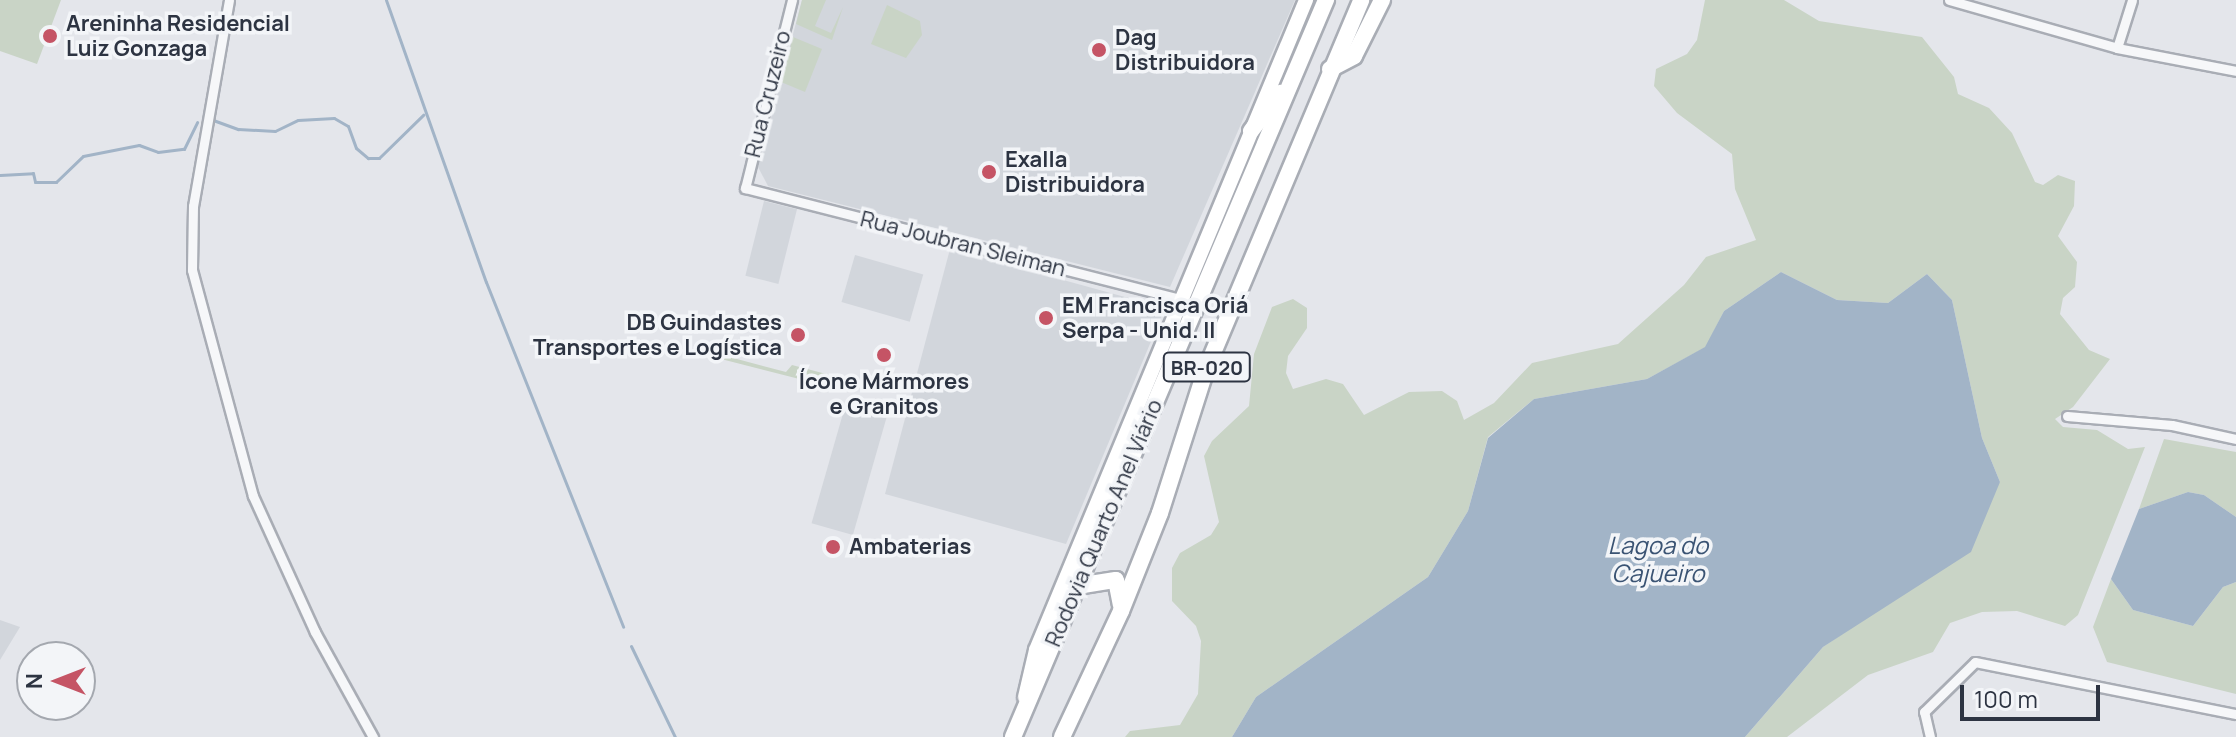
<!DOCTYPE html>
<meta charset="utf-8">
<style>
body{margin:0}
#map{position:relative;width:2236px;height:737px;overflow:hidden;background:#e4e6eb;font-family:Manrope,sans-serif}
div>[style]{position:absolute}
.built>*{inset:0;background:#d2d6dc;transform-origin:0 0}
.green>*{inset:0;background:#c9d4c6}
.water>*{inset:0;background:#a2b4c7}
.stream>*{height:3px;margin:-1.5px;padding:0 1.5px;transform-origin:1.5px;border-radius:1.5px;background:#a2b4c7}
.roads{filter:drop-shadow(2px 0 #a9adb5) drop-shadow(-2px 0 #a9adb5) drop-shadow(0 2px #a9adb5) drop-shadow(0 -2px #a9adb5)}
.street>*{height:9px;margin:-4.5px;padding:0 4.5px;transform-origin:4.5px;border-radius:4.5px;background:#f6f7f9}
.primary>*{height:14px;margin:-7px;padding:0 7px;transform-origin:7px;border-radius:7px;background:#fff}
.highway>*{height:16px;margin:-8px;padding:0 8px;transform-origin:8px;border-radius:8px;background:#fff}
.dots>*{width:22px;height:22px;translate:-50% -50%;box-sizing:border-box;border:4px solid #f3f5f8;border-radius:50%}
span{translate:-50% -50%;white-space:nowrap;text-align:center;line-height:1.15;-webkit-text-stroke:7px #f3f5f8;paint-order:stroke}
.shield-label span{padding:2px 6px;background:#f3f5f8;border:2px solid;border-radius:6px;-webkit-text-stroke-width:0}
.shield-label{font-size:20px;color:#2d3442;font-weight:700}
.poi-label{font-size:22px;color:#2d3442;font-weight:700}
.left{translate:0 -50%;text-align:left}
.right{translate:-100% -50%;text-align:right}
.street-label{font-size:22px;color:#2d3442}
.water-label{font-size:24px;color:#3a5373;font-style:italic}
.north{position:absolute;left:16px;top:641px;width:80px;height:80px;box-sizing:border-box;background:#f3f5f8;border:2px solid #a4a8af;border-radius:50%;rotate:270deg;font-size:22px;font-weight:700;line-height:32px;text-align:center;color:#2d3442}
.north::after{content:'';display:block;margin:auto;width:28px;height:36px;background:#c55465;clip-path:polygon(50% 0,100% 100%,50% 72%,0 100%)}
.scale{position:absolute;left:1960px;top:685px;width:140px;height:36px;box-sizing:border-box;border:4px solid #2d3442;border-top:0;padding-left:10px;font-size:24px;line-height:28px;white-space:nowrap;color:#2d3442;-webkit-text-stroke:6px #f3f5f8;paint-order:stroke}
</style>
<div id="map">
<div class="built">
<div style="clip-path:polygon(802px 0,1295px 0,1170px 287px,768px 186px,758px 167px)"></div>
<div style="left:764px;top:201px;width:34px;height:77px;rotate:14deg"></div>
<div style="clip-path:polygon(950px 249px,1165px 308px,1066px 544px,885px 494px)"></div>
<div style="left:855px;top:255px;width:71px;height:49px;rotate:16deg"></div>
<div style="left:846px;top:403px;width:43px;height:125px;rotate:16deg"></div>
<div style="clip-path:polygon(0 620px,20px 627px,0 660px)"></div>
</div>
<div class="green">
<div style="clip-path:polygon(0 0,61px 0,37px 64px,0 51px)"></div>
<div style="clip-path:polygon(802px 0,826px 0,815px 26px,831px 33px,843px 7px,832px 40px,796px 24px)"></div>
<div style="clip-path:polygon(1705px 0,1784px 0,1819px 21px,1922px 37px,1954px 77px,1958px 94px,1989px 108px,2012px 133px,2035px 182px,2043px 185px,2058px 175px,2075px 181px,2074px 206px,2058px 236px,2077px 262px,2075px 287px,2063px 298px,2060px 314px,2089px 350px,2110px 359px,2073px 407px,2055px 419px,2063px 427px,2097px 430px,2128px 449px,2145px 447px,2078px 615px,2065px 626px,2017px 611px,1982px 612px,1950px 623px,1933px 652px,1868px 675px,1787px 737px,1745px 737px,1823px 647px,1894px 599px,2000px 482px,1982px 438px,1952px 300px,1927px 274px,1888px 303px,1837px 300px,1781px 272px,1724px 311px,1706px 347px,1647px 379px,1534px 399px,1488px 437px,1468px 511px,1428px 577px,1256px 697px,1232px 737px,1125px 737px,1130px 731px,1180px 725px,1198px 694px,1201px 641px,1196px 626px,1172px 601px,1172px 568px,1180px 553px,1211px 535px,1219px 522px,1204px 456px,1212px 441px,1249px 406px,1254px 354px,1272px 307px,1293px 299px,1307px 308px,1307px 328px,1288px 356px,1286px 373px,1293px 389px,1326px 379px,1343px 384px,1364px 415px,1409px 392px,1442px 391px,1457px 401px,1464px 420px,1494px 403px,1532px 363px,1618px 344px,1684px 285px,1706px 257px,1756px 240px,1735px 189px,1732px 154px,1677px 113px,1654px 86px,1656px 69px,1687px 54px,1697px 40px)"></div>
<div style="clip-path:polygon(887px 5px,920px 21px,922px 35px,906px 58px,871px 44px)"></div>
<div style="clip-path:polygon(793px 37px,822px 49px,805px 92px,781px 82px)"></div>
<div style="clip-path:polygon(722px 355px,786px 372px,792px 365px,830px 375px,819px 384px,721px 359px)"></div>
<div style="clip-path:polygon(2164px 439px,2236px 452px,2236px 517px,2204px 495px,2188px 492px,2139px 509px)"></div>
<div style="clip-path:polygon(2111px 579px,2133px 610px,2193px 626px,2223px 587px,2236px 582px,2236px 694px,2107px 662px,2093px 627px)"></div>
</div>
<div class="water">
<div style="clip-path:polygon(1781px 272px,1837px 300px,1888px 303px,1927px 274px,1952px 300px,1982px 438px,2000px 482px,1971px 552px,1823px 647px,1745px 737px,1232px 737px,1256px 697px,1428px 577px,1468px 511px,1488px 438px,1534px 399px,1647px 379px,1705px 347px,1724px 311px)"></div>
<div style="clip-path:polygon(2188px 492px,2204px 495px,2236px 517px,2236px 582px,2223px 587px,2193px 626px,2133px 610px,2111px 579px,2139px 509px)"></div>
</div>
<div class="stream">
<div style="left:386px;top:0;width:299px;rotate:70.5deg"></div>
<div style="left:486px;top:282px;width:371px;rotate:68.3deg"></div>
<div style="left:213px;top:120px;width:27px;rotate:20deg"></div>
<div style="left:238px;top:129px;width:37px;rotate:3deg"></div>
<div style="left:275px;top:131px;width:25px;rotate:-26deg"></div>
<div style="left:298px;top:120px;width:36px;rotate:-3deg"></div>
<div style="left:334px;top:118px;width:16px;rotate:30deg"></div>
<div style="left:348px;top:126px;width:23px;rotate:70deg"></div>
<div style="left:356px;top:148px;width:16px;rotate:40deg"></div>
<div style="left:368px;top:158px;width:11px"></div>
<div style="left:379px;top:158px;width:62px;rotate:-44.3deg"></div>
<div style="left:0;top:175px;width:33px;rotate:-3deg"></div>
<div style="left:33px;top:173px;width:9px;rotate:77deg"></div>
<div style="left:35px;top:182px;width:21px"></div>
<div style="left:56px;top:182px;width:37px;rotate:-44deg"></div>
<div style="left:83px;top:156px;width:57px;rotate:-11.1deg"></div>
<div style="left:139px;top:145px;width:20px;rotate:20deg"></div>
<div style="left:158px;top:152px;width:26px;rotate:-7deg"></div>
<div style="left:184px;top:149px;width:30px;rotate:-64deg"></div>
<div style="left:631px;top:646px;width:101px;rotate:64.2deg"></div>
</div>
<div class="roads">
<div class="street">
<div style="left:229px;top:0;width:209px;rotate:99.9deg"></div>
<div style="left:193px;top:206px;width:64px;rotate:90.9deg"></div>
<div style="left:192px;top:270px;width:234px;rotate:74.9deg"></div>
<div style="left:253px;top:496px;width:149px;rotate:65.5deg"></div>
<div style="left:315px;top:632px;width:120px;rotate:61.1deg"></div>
<div style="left:792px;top:0;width:194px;rotate:104deg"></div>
<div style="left:745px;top:188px;width:451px;rotate:14.3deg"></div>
<div style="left:1949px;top:0;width:175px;rotate:15.9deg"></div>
<div style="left:2117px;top:48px;width:121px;rotate:10.9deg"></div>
<div style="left:2117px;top:48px;width:50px;rotate:-72.6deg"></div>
<div style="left:2067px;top:416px;width:105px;rotate:4.9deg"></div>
<div style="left:2172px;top:425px;width:66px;rotate:12.3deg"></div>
<div style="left:1930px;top:737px;width:26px;rotate:-103deg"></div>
<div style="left:1924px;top:712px;width:71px;rotate:-44.4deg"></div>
<div style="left:1975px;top:662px;width:266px;rotate:11.3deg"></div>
</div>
<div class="primary">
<div style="left:1025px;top:697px;width:48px;rotate:-76.8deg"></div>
<div style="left:1036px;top:650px;width:704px;rotate:-67.44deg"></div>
</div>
<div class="highway">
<div style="left:1330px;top:69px;width:27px;rotate:-28deg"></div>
<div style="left:1354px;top:56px;width:63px;rotate:-63.4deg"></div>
<div style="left:1251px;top:131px;width:48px;rotate:-52.7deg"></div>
<div style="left:1077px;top:586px;width:39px;rotate:-9deg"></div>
<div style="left:1116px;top:580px;width:25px;rotate:79deg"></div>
<div style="left:1013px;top:737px;width:801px;rotate:-66.99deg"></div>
<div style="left:1062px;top:737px;width:139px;rotate:-64.9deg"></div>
<div style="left:1121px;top:611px;width:105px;rotate:-68.3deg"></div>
<div style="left:1160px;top:513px;width:148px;rotate:-72.3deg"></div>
<div style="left:1205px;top:372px;width:403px;rotate:-67.2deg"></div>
</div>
</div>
<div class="dots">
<div style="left:50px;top:36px;background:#c55465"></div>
<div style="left:1099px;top:50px;background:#c55465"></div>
<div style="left:989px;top:172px;background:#c55465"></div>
<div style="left:1046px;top:318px;background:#c55465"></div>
<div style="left:798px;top:335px;background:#c55465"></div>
<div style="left:884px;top:355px;background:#c55465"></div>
<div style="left:833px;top:547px;background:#c55465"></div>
</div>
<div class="shield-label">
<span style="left:1207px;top:367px">BR-020</span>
</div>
<div class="poi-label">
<span class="left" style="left:66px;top:36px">Areninha Residencial<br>Luiz Gonzaga</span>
<span class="left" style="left:1115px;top:50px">Dag<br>Distribuidora</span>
<span class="left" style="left:1005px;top:172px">Exalla<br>Distribuidora</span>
<span class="left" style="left:1062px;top:318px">EM Francisca Oriá<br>Serpa - Unid. II</span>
<span class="right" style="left:782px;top:335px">DB Guindastes<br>Transportes e Logística</span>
<span style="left:884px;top:394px">Ícone Mármores<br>e Granitos</span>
<span class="left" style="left:849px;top:547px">Ambaterias</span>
</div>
<div class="street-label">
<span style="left:768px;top:94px;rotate:-76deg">Rua Cruzeiro</span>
<span style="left:963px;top:244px;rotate:14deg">Rua Joubran Sleiman</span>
<span style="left:1104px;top:523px;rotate:-67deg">Rodovia Quarto Anel Viário</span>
</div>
<div class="water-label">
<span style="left:1658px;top:559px">Lagoa do<br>Cajueiro</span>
</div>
<div class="north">N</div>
<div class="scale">100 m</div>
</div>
